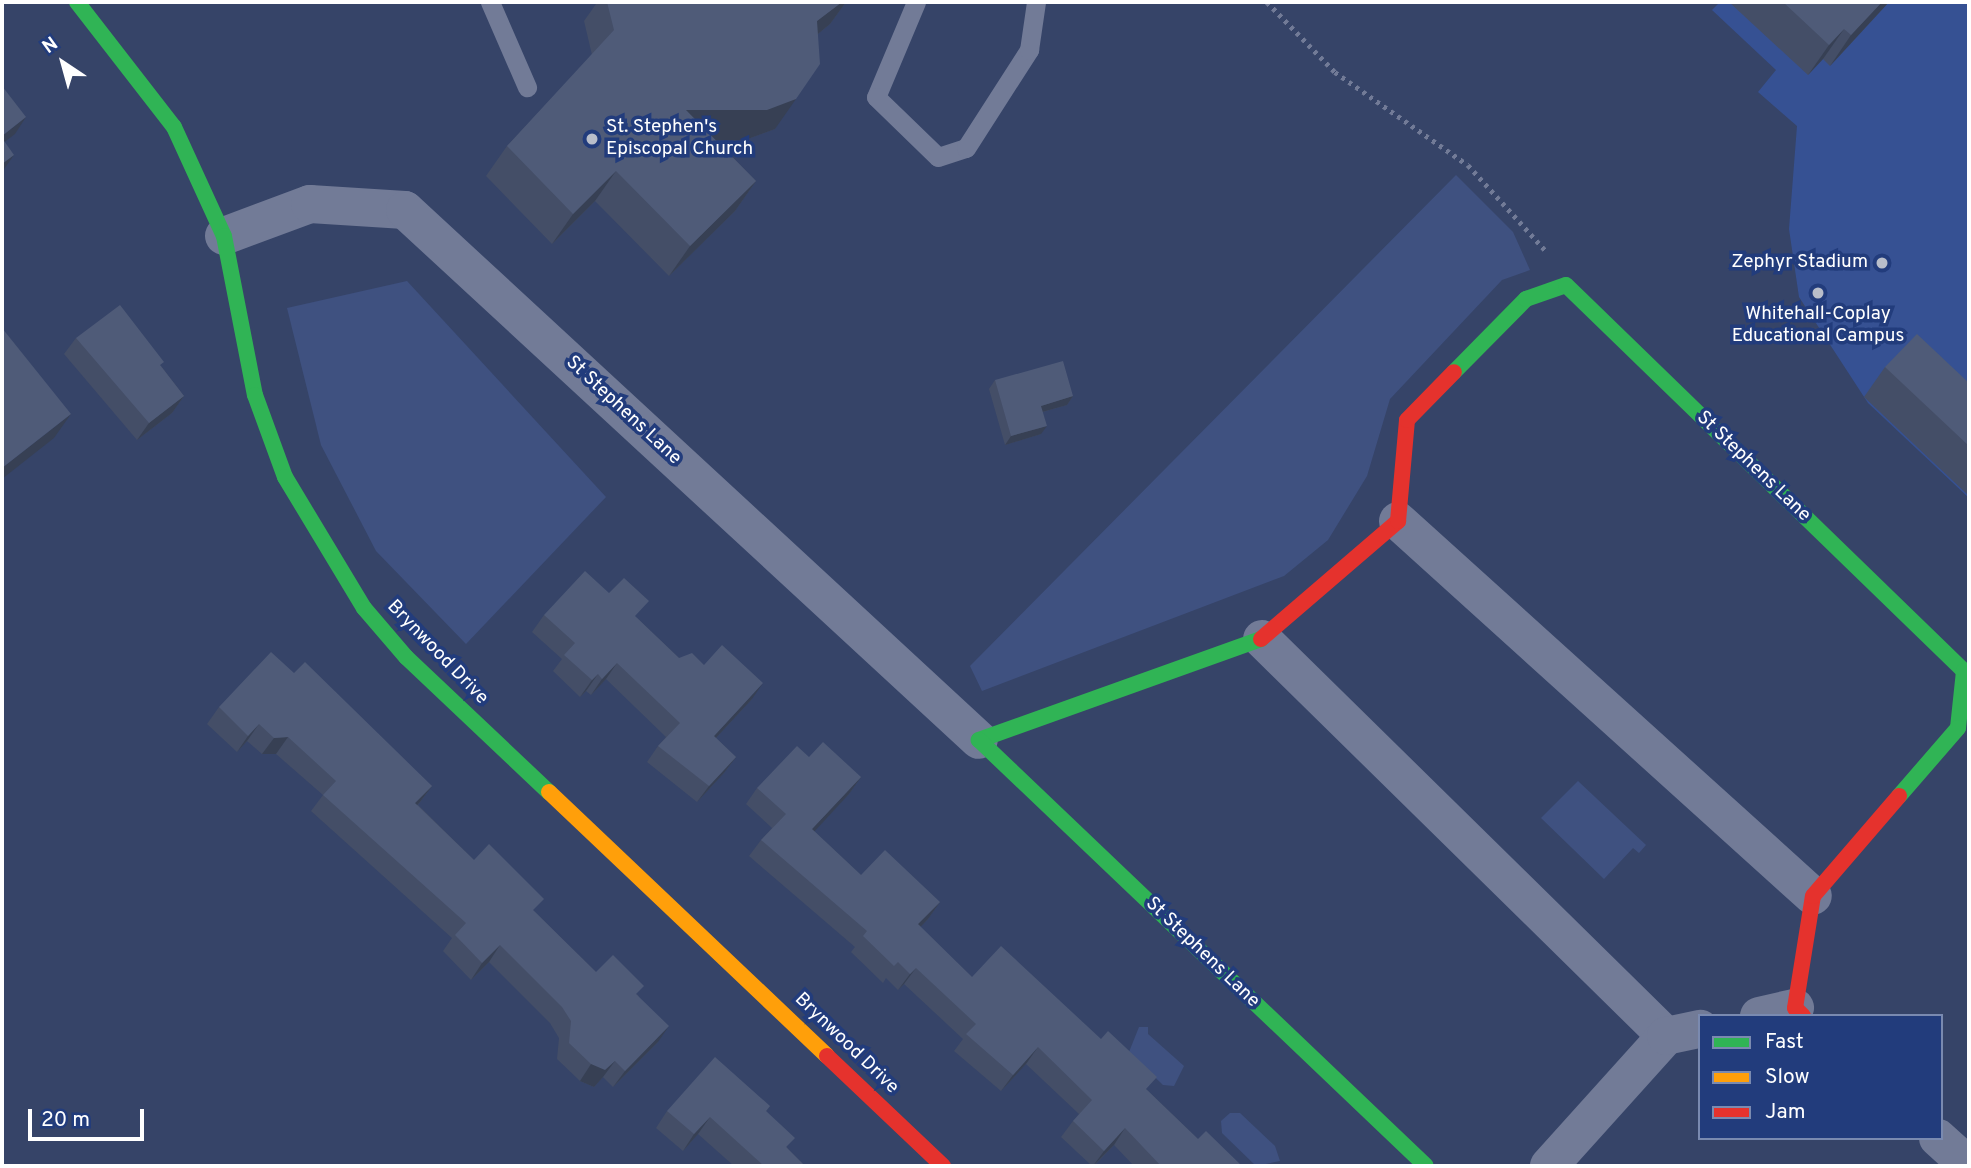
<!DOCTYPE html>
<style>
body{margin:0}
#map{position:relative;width:1971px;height:1168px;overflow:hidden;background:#364468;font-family:Overpass,sans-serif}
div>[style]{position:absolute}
.green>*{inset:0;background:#365193}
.water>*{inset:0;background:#3f5180}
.path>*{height:4.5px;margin-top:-2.25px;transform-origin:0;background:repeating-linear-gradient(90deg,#727b97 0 3.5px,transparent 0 8.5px)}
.lane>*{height:19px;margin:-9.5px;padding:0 9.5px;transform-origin:9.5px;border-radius:9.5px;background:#727b97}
.street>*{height:38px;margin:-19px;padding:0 19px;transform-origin:19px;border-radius:19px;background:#727b97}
.fast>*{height:16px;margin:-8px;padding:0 8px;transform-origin:8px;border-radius:8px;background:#30b455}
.slow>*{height:16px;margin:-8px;padding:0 8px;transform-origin:8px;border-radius:8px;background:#ff9f0a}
.jam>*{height:16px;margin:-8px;padding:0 8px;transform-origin:8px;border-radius:8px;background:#e5322d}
.wall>*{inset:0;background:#444e67}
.shaded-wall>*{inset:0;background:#374054}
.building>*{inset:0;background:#4f5b78}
.dots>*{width:19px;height:19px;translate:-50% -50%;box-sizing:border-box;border:4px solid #223c7c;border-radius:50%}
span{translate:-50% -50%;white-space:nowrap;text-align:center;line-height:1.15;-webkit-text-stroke:7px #223c7c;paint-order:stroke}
.poi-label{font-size:19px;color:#fff}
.left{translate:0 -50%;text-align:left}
.right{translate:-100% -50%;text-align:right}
.street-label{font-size:19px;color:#fff}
.frame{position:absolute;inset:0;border:4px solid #fff;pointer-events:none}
.legend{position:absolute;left:1698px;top:1014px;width:245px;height:126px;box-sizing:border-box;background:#223c7c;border:2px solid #7a8ab0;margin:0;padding:9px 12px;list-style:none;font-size:21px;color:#fff}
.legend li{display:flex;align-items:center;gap:14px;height:35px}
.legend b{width:35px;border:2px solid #7a8ab0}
.north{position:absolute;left:28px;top:28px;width:70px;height:70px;-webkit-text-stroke:5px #223c7c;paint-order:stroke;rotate:324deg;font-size:19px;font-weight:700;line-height:28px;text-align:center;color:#fff}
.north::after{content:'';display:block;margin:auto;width:24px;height:32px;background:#fff;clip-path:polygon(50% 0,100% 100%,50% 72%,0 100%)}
.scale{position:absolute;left:28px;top:1109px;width:116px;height:32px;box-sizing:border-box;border:4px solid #fff;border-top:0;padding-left:9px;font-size:21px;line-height:24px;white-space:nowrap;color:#fff;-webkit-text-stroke:5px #223c7c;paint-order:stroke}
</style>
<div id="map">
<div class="green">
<div style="clip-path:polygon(1720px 2px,1969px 2px,1969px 498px,1868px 403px,1799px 297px,1789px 229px,1797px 126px,1758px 92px,1776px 70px,1712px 10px)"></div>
</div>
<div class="water">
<div style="clip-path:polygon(1456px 175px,1513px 232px,1530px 270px,1502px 280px,1390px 399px,1367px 476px,1328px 540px,1284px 576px,982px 691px,970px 666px)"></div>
<div style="clip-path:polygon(407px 281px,606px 497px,466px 644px,376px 551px,321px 445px,287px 308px)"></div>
<div style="clip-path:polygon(1578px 781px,1646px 845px,1639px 853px,1633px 848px,1604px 879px,1541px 818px)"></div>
<div style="clip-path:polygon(1139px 1027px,1148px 1027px,1148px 1034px,1184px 1066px,1174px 1086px,1163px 1085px,1129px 1052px)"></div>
<div style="clip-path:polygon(1230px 1113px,1240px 1113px,1275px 1146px,1280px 1161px,1256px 1166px,1222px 1133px,1221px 1121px)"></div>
</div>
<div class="path">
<div style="left:1267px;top:2px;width:98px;rotate:45.8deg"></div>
<div style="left:1335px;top:72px;width:162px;rotate:35deg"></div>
<div style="left:1468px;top:165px;width:116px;rotate:47.8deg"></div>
</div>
<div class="lane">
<div style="left:490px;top:2px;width:93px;rotate:66.5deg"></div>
<div style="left:916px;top:2px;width:103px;rotate:112.8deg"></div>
<div style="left:876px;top:97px;width:86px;rotate:44.1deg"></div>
<div style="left:938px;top:157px;width:29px;rotate:-18deg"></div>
<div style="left:966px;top:148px;width:117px;rotate:-57.3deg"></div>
<div style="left:1029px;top:50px;width:49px;rotate:-81.7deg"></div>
</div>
<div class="street">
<div style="left:224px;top:236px;width:92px;rotate:-20.4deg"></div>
<div style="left:310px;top:204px;width:95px;rotate:3.6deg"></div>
<div style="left:405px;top:210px;width:781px;rotate:42.72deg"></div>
<div style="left:1398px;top:521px;width:559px;rotate:42.1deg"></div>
<div style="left:1262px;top:639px;width:566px;rotate:44.5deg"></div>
<div style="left:1666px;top:1036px;width:175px;rotate:132deg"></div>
<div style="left:1759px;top:1016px;width:37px;rotate:-13deg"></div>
<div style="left:1666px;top:1036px;width:35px;rotate:-12deg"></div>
<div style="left:1938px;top:1138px;width:42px;rotate:42.1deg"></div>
</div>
<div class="fast">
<div style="left:77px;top:2px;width:158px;rotate:52.2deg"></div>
<div style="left:174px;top:127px;width:120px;rotate:65.4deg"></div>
<div style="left:224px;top:236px;width:162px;rotate:79deg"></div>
<div style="left:255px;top:395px;width:87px;rotate:69.9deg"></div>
<div style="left:285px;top:477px;width:153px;rotate:58.9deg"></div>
<div style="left:364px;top:608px;width:65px;rotate:49.4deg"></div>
<div style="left:406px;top:657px;width:197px;rotate:43.4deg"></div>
<div style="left:1454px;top:372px;width:103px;rotate:-45.4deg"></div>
<div style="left:1526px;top:299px;width:42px;rotate:-19.3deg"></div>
<div style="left:1566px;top:285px;width:554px;rotate:44.12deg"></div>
<div style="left:1964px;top:671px;width:57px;rotate:96deg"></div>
<div style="left:1958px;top:728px;width:90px;rotate:130.9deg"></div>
<div style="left:1261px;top:639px;width:300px;rotate:160.3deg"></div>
<div style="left:979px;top:740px;width:617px;rotate:43.62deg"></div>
</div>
<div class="slow">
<div style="left:549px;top:792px;width:383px;rotate:43.5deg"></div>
</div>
<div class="jam">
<div style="left:1261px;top:639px;width:181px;rotate:-40.7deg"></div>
<div style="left:1398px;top:521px;width:101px;rotate:-84.9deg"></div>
<div style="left:1407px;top:420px;width:67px;rotate:-45.6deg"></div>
<div style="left:1803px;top:1016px;width:11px;rotate:-135deg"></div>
<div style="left:1795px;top:1008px;width:113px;rotate:-80.9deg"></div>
<div style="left:1813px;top:896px;width:132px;rotate:-49.3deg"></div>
<div style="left:827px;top:1056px;width:160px;rotate:43.5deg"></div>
</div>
<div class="wall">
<div style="clip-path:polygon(595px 2px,846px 2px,830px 24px,818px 34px,775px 129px,745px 140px,716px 140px,756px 181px,735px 211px,669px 276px,595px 201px,552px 244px,486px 176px,507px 146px,592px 55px,584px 21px,596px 4px)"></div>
<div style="clip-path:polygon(1729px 2px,1889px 2px,1830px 66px,1823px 59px,1808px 75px)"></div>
<div style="clip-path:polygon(76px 338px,161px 366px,184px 396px,172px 413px,137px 440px,64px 354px)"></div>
<div style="clip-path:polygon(1885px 367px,1969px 383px,1969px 496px,1864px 397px)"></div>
<div style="clip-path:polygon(995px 380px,1073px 396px,1067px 405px,1043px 412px,1041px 434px,1005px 445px,989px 389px)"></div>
<div style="clip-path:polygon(544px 615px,637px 618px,679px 658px,704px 665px,752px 699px,716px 738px,736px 757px,724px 773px,697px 802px,647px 762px,658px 746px,666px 737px,606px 679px,591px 695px,586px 691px,580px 697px,553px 671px,562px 659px,532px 632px)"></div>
<div style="clip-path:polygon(294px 673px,432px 786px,418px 805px,474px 860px,535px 912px,596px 972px,638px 995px,658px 1042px,613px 1087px,603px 1077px,594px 1087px,580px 1081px,557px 1059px,559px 1038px,550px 1023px,489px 962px,471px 980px,443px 951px,452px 938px,311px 811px,323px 795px,276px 754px,262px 754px,247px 741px,237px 752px,207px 724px,219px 707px)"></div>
<div style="clip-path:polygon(809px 757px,861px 777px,849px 794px,814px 831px,861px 875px,940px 902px,928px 919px,920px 927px,972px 977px,1148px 1091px,1198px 1139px,1242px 1166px,1134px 1166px,1114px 1145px,1094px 1166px,1092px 1166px,1061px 1137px,1073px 1121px,1079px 1114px,1026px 1064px,1001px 1091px,954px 1051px,963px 1039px,904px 984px,898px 990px,886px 978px,883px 983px,851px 952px,855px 947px,749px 856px,761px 840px,772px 828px,746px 804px,757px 788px)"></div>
<div style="clip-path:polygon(770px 1106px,766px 1111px,788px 1149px,805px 1166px,734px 1166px,698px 1134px,683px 1151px,656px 1128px,667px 1111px)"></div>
</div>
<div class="shaded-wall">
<div style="clip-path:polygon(842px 2px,846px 2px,830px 24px,796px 52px,817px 21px)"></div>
<div style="clip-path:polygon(1882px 2px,1889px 2px,1830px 66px,1851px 35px)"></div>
<div style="clip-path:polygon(1844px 29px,1823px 59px,1808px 75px,1829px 45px)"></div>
<div style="clip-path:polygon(796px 99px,775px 129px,745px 140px,665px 140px,686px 110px)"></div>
<div style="clip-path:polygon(26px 117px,15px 134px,2px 144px,2px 136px)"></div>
<div style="clip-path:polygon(14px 155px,2px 172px,2px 164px)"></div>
<div style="clip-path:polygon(616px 171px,595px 201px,552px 244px,573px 214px)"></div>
<div style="clip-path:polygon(756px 181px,735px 211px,669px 276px,690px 246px)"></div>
<div style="clip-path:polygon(184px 396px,172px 413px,137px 440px,149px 423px)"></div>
<div style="clip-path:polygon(1073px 396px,1067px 405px,1035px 414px,1041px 406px)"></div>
<div style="clip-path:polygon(71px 414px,54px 438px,2px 479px,2px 468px)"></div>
<div style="clip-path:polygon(1047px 426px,1041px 434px,1005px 445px,1011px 436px)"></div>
<div style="clip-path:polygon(617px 663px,606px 679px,591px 695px,602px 679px)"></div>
<div style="clip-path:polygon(598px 674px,586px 691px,580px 697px,592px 680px)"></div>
<div style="clip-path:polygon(763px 683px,752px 699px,702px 753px,714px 736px)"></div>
<div style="clip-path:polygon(259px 724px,247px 741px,237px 752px,248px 736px)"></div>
<div style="clip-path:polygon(288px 737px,276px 754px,262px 754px,274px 738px)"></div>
<div style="clip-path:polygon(736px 757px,724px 773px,697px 802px,709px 786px)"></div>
<div style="clip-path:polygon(861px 777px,849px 794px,801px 846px,812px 829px)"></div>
<div style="clip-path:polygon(432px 786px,420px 802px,404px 819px,415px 803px)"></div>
<div style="clip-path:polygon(940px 902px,928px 919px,907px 941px,918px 924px)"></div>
<div style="clip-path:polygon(500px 945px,489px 962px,471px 980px,482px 963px)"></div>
<div style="clip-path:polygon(916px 968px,904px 984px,898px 990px,910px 974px)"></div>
<div style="clip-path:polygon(669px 1026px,658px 1042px,613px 1087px,625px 1071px)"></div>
<div style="clip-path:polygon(1038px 1047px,1026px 1064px,1001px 1091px,1013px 1075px)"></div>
<div style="clip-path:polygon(615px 1061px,603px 1077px,594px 1087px,580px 1081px,591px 1064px)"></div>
<div style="clip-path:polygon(710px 1117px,698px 1134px,683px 1151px,694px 1134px)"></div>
<div style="clip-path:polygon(1125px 1128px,1114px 1145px,1093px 1166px,1104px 1151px)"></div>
</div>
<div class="building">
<div style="clip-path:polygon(607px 2px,842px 2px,817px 21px,820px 64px,796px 99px,767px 110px,686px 110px,756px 181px,690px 246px,616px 171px,573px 214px,507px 146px,614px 30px)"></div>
<div style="clip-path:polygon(1783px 2px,1882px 2px,1851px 35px,1844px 29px,1829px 45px)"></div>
<div style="clip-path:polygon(2px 86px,26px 117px,2px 136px)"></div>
<div style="clip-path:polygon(2px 138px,14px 155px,2px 164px)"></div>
<div style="clip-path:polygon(120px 305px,164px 362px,160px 365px,184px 396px,149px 423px,76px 338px)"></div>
<div style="clip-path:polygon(2px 328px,71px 414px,2px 468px)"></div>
<div style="clip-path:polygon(1917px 334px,1969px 383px,1969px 446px,1885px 367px)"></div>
<div style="clip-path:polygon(1063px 361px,1073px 396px,1041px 406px,1047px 426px,1011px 436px,995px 380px)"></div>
<div style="clip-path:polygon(585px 571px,609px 593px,624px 578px,649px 601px,635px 616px,679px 658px,692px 653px,704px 665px,722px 645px,763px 683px,714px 736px,736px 757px,709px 786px,658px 746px,680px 723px,617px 663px,602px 679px,598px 674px,592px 680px,564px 655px,575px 643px,544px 615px)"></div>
<div style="clip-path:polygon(271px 652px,294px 673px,305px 662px,432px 786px,415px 803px,474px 860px,489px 844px,544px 899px,533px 910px,596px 972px,613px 955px,644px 986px,636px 994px,669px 1026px,625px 1071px,615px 1061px,605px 1070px,591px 1064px,569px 1043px,571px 1021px,562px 1007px,500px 945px,482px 963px,455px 935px,466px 923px,323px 795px,336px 781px,288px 737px,274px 738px,259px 724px,248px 736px,219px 707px)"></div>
<div style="clip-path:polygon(823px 742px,861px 777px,812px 829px,861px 875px,885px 850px,940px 902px,918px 924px,972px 977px,1001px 946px,1101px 1039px,1108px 1031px,1157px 1077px,1146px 1089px,1198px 1139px,1206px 1131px,1242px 1166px,1161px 1166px,1125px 1128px,1104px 1151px,1073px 1121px,1092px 1100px,1038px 1047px,1013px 1075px,966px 1034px,976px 1024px,916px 968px,910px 974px,898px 962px,894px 966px,863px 936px,867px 931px,761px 840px,786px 814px,757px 788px,797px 746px,809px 757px)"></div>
<div style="clip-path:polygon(715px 1057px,770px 1106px,766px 1111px,795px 1138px,786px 1147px,805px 1166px,764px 1166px,710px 1117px,694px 1134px,667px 1111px)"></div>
</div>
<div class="dots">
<div style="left:592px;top:139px;background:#b9beca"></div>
<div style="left:1882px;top:263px;background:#b9beca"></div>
<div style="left:1818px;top:293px;background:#b9beca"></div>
</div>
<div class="poi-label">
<span class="left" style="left:606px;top:139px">St. Stephen's<br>Episcopal Church</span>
<span class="right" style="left:1868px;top:263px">Zephyr Stadium</span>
<span style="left:1818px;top:326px">Whitehall-Coplay<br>Educational Campus</span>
</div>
<div class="street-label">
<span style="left:623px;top:411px;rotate:43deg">St Stephens Lane</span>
<span style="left:1753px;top:467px;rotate:44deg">St Stephens Lane</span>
<span style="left:437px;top:653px;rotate:46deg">Brynwood Drive</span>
<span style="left:1202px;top:953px;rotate:44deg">St Stephens Lane</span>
<span style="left:846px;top:1044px;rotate:44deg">Brynwood Drive</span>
</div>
<div class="frame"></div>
<ul class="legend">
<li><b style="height:9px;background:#30b455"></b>Fast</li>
<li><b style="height:9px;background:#ff9f0a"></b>Slow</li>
<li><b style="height:9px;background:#e5322d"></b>Jam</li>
</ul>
<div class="north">N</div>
<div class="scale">20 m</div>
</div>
